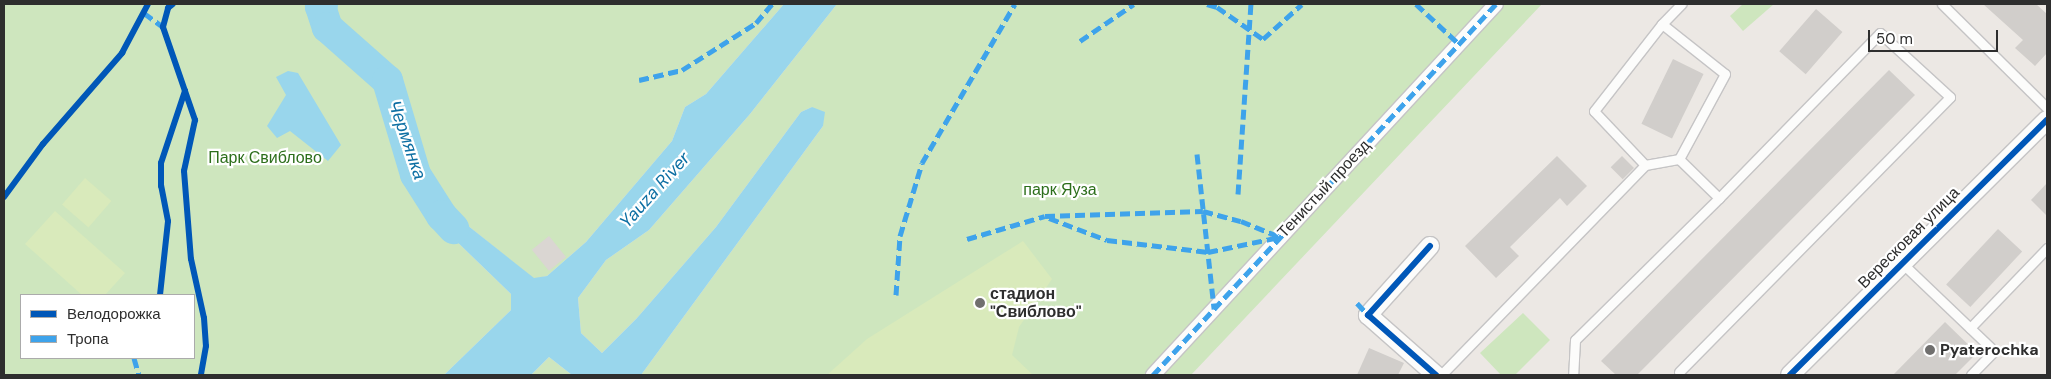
<!DOCTYPE html>
<meta charset="utf-8">
<style>
body{margin:0}
#map{position:relative;width:2051px;height:379px;overflow:hidden;background:#ece8e4;font-family:"DM Sans",sans-serif}
div>[style]{position:absolute}
.green>*{inset:0;background:#cee6be}
.pitch>*{inset:0;background:#d9eabb;transform-origin:0 0}
.plaza>*{inset:0;background:#dad6d2;transform-origin:0 0}
.water>*{inset:0;background:#99d6ec}
.river>*{height:31px;margin:-15.5px;padding:0 15.5px;transform-origin:15.5px;border-radius:15.5px;background:#99d6ec}
.building>*{inset:0;background:#d1cecb;transform-origin:0 0}
.roads{filter:drop-shadow(1px 0 #c5c4c5) drop-shadow(-1px 0 #c5c4c5) drop-shadow(0 1px #c5c4c5) drop-shadow(0 -1px #c5c4c5)}
.service>*{height:9px;margin:-4.5px;padding:0 4.5px;transform-origin:4.5px;border-radius:4.5px;background:#fcfcfb}
.pedestrian>*{height:14px;margin:-7px;padding:0 7px;transform-origin:7px;border-radius:7px;background:#fcfcfb}
.minor>*{height:18px;margin:-9px;padding:0 9px;transform-origin:9px;border-radius:9px;background:#fcfcfb}
.quiet>*{height:5px;margin-top:-2.5px;transform-origin:0;background:repeating-linear-gradient(90deg,#3ea3eb 0 10px,transparent 0 15px)}
.cycleway>*{height:6px;margin:-3px;padding:0 3px;transform-origin:3px;border-radius:3px;background:#0057b8}
.dots>*{width:14px;height:14px;translate:-50% -50%;box-sizing:border-box;border:2px solid #fff;border-radius:50%}
span{translate:-50% -50%;white-space:nowrap;text-align:center;line-height:1.15;-webkit-text-stroke:4.5px #fff;paint-order:stroke}
.park-label{font-size:16px;color:#2c6e1b}
.street-label{font-size:16px;color:#2e2e2e}
.poi-label{font-size:16px;color:#2e2e2e;font-weight:700}
.left{translate:0 -50%;text-align:left}
.water-label{font-size:18px;color:#0d6fa3;font-style:italic}
.frame{position:absolute;inset:0;border:5px solid #2e2e2e;pointer-events:none}
.legend{position:absolute;left:20px;top:294px;width:175px;height:65px;box-sizing:border-box;background:#fff;border:1px solid #ababab;margin:0;padding:6px 9px;list-style:none;font-size:15px;color:#2e2e2e}
.legend li{display:flex;align-items:center;gap:10px;height:25px}
.legend b{width:25px;border:1px solid #ababab}
.scale{position:absolute;left:1868px;top:30px;width:130px;height:22px;box-sizing:border-box;border:2px solid #2e2e2e;border-top:0;padding-left:6px;font-size:15px;line-height:18px;white-space:nowrap;color:#2e2e2e;-webkit-text-stroke:4px #fff;paint-order:stroke}
</style>
<div id="map">
<div class="green">
<div style="clip-path:polygon(evenodd,4px 4px,784px 4px,706px 94px,685px 107px,672px 141px,586px 242px,547px 276px,534px 279px,462px 221px,420px 181px,449px 234px,511px 294px,511px 310px,444px 375px,4px 375px,4px 4px,21px 295px,194px 295px,194px 358px,21px 358px,21px 295px)"></div>
<div style="clip-path:polygon(837px 4px,1542px 4px,1191px 375px,641px 375px,823px 126px,812px 107px,801px 112px,716px 227px,637px 318px,602px 353px,581px 333px,578px 298px,606px 260px,649px 230px,750px 114px)"></div>
<div style="clip-path:polygon(1743px 4px,1774px 4px,1743px 31px,1730px 16px)"></div>
<div style="clip-path:polygon(1523px 313px,1550px 340px,1515px 375px,1501px 375px,1480px 353px)"></div>
<div style="clip-path:polygon(549px 357px,572px 375px,531px 375px)"></div>
</div>
<div class="pitch">
<div style="left:85px;top:178px;width:35px;height:35px;rotate:41deg"></div>
<div style="clip-path:polygon(55px 211px,125px 273px,105px 295px,82px 295px,25px 244px)"></div>
<div style="clip-path:polygon(1023px 241px,1052px 279px,1019px 327px,1012px 355px,1033px 375px,827px 375px,867px 339px)"></div>
</div>
<div class="plaza">
<div style="left:549px;top:236px;width:27px;height:22px;rotate:51deg"></div>
</div>
<div class="water">
<div style="clip-path:polygon(784px 4px,837px 4px,750px 114px,649px 230px,606px 260px,578px 298px,581px 333px,602px 353px,637px 318px,716px 227px,801px 112px,812px 107px,825px 112px,823px 126px,641px 375px,572px 375px,549px 357px,531px 375px,444px 375px,511px 310px,511px 294px,449px 234px,419px 179px,462px 221px,534px 278px,547px 276px,586px 242px,672px 141px,685px 107px,706px 94px)"></div>
<div style="clip-path:polygon(288px 71px,298px 73px,341px 145px,328px 161px,290px 131px,277px 138px,267px 126px,286px 95px,276px 77px)"></div>
</div>
<div class="river">
<div style="left:322px;top:4px;width:3px;rotate:135deg"></div>
<div style="left:320px;top:6px;width:22px;rotate:72deg"></div>
<div style="left:327px;top:27px;width:80px;rotate:41.5deg"></div>
<div style="left:387px;top:80px;width:98px;rotate:73.4deg"></div>
<div style="left:415px;top:174px;width:49px;rotate:57.6deg"></div>
<div style="left:441px;top:215px;width:18px;rotate:47deg"></div>
</div>
<div class="building">
<div style="clip-path:polygon(1983px 4px,2036px 4px,2047px 14px,2047px 53px,2035px 66px,2015px 48px,2023px 40px)"></div>
<div style="left:1816px;top:9px;width:35px;height:56px;rotate:41deg"></div>
<div style="left:1673px;top:59px;width:34px;height:72px;rotate:26deg"></div>
<div style="clip-path:polygon(1889px 70px,1915px 95px,1637px 375px,1616px 375px,1601px 361px)"></div>
<div style="clip-path:polygon(1557px 156px,1587px 186px,1567px 206px,1560px 198px,1510px 247px,1519px 256px,1496px 278px,1465px 246px)"></div>
<div style="left:1622px;top:156px;width:17px;height:16px;rotate:45deg"></div>
<div style="clip-path:polygon(2047px 183px,2047px 216px,2031px 200px)"></div>
<div style="left:1998px;top:229px;width:33px;height:76px;rotate:43deg"></div>
<div style="clip-path:polygon(1945px 322px,1977px 353px,1955px 375px,1893px 375px)"></div>
<div style="clip-path:polygon(1369px 348px,1404px 363px,1398px 375px,1357px 375px)"></div>
</div>
<div class="roads">
<div class="service">
<div style="left:1942px;top:4px;width:148px;rotate:44.7deg"></div>
<div style="left:1662px;top:24px;width:28px;rotate:-46deg"></div>
<div style="left:1645px;top:165px;width:74px;rotate:-133.4deg"></div>
<div style="left:1594px;top:111px;width:110px;rotate:-52deg"></div>
<div style="left:1662px;top:24px;width:80px;rotate:38.4deg"></div>
<div style="left:1725px;top:74px;width:97px;rotate:118.4deg"></div>
<div style="left:1903px;top:264px;width:126px;rotate:43.7deg"></div>
<div style="left:1994px;top:351px;width:33px;rotate:134deg"></div>
<div style="left:1970px;top:328px;width:111px;rotate:-46.1deg"></div>
<div style="left:1679px;top:372px;width:386px;rotate:-45.4deg"></div>
<div style="left:1950px;top:97px;width:95px;rotate:-137.6deg"></div>
<div style="left:1880px;top:33px;width:231px;rotate:134.3deg"></div>
<div style="left:1441px;top:375px;width:293px;rotate:-45.8deg"></div>
<div style="left:1645px;top:165px;width:35px;rotate:-10deg"></div>
<div style="left:1679px;top:159px;width:56px;rotate:44.3deg"></div>
<div style="left:1719px;top:198px;width:202px;rotate:135.4deg"></div>
<div style="left:1575px;top:340px;width:35px;rotate:93deg"></div>
</div>
<div class="pedestrian">
<div style="left:1153px;top:375px;width:505px;rotate:-47.25deg"></div>
</div>
<div class="minor">
<div style="left:1430px;top:246px;width:93px;rotate:131.9deg"></div>
<div style="left:1368px;top:315px;width:91px;rotate:41.4deg"></div>
<div style="left:1790px;top:375px;width:362px;rotate:-44.8deg"></div>
</div>
</div>
<div class="quiet">
<div style="left:1207px;top:4px;width:10px;rotate:17deg"></div>
<div style="left:1217px;top:7px;width:56px;rotate:34.8deg"></div>
<div style="left:1263px;top:39px;width:52px;rotate:-41.9deg"></div>
<div style="left:1416px;top:4px;width:59px;rotate:42.9deg"></div>
<div style="left:144px;top:13px;width:24px;rotate:36deg"></div>
<div style="left:1080px;top:41px;width:65px;rotate:-34.4deg"></div>
<div style="left:639px;top:80px;width:44px;rotate:-13.1deg"></div>
<div style="left:682px;top:70px;width:88px;rotate:-32.4deg"></div>
<div style="left:756px;top:23px;width:25px;rotate:-50deg"></div>
<div style="left:1197px;top:154px;width:156px;rotate:83.7deg"></div>
<div style="left:1238px;top:194px;width:190px;rotate:-86.1deg"></div>
<div style="left:1049px;top:218px;width:62px;rotate:20.8deg"></div>
<div style="left:1107px;top:240px;width:102px;rotate:6.8deg"></div>
<div style="left:1208px;top:252px;width:74px;rotate:-11.8deg"></div>
<div style="left:967px;top:239px;width:81px;rotate:-16.4deg"></div>
<div style="left:1045px;top:216px;width:158px;rotate:-1.8deg"></div>
<div style="left:1203px;top:211px;width:39px;rotate:15deg"></div>
<div style="left:1241px;top:221px;width:42px;rotate:22.3deg"></div>
<div style="left:896px;top:295px;width:59px;rotate:-86.1deg"></div>
<div style="left:900px;top:236px;width:76px;rotate:-73.2deg"></div>
<div style="left:922px;top:163px;width:184px;rotate:-59.7deg"></div>
<div style="left:1357px;top:303px;width:16px;rotate:47deg"></div>
<div style="left:134px;top:358px;width:18px;rotate:74deg"></div>
<div style="left:1153px;top:375px;width:505px;rotate:-47.25deg"></div>
</div>
<div class="cycleway">
<div style="left:185px;top:91px;width:31px;rotate:71deg"></div>
<div style="left:195px;top:120px;width:52px;rotate:102.2deg"></div>
<div style="left:184px;top:171px;width:88px;rotate:85.5deg"></div>
<div style="left:191px;top:259px;width:60px;rotate:77.6deg"></div>
<div style="left:204px;top:318px;width:28px;rotate:86deg"></div>
<div style="left:206px;top:346px;width:29px;rotate:100deg"></div>
<div style="left:4px;top:197px;width:66px;rotate:-53.7deg"></div>
<div style="left:43px;top:144px;width:121px;rotate:-49deg"></div>
<div style="left:122px;top:53px;width:55px;rotate:-62deg"></div>
<div style="left:1430px;top:246px;width:93px;rotate:131.9deg"></div>
<div style="left:1368px;top:315px;width:91px;rotate:41.4deg"></div>
<div style="left:160px;top:295px;width:74px;rotate:-83.8deg"></div>
<div style="left:168px;top:221px;width:36px;rotate:-101deg"></div>
<div style="left:161px;top:186px;width:23px;rotate:-90deg"></div>
<div style="left:161px;top:163px;width:76px;rotate:-71.6deg"></div>
<div style="left:185px;top:91px;width:68px;rotate:-109deg"></div>
<div style="left:163px;top:27px;width:20px;rotate:-75deg"></div>
<div style="left:168px;top:8px;width:6px;rotate:-39deg"></div>
<div style="left:1790px;top:375px;width:362px;rotate:-44.8deg"></div>
</div>
<div class="dots">
<div style="left:980px;top:303px;background:#706f6e"></div>
<div style="left:1930px;top:350px;background:#706f6e"></div>
</div>
<div class="park-label">
<span style="left:265px;top:158px">Парк Свиблово</span>
<span style="left:1060px;top:190px">парк Яуза</span>
</div>
<div class="street-label">
<span style="left:1324px;top:189px;rotate:-47deg">Тенистый проезд</span>
<span style="left:1909px;top:238px;rotate:-45deg">Вересковая улица</span>
</div>
<div class="poi-label">
<span class="left" style="left:990px;top:303px">стадион<br>"Свиблово"</span>
<span class="left" style="left:1940px;top:350px">Pyaterochka</span>
</div>
<div class="water-label">
<span style="left:407px;top:140px;rotate:71deg">Чермянка</span>
<span style="left:655px;top:190px;rotate:-48deg">Yauza River</span>
</div>
<div class="frame"></div>
<ul class="legend">
<li><b style="height:6px;background:#0057b8"></b>Велодорожка</li>
<li><b style="height:6px;background:#3ea3eb"></b>Тропа</li>
</ul>
<div class="scale">50 m</div>
</div>
